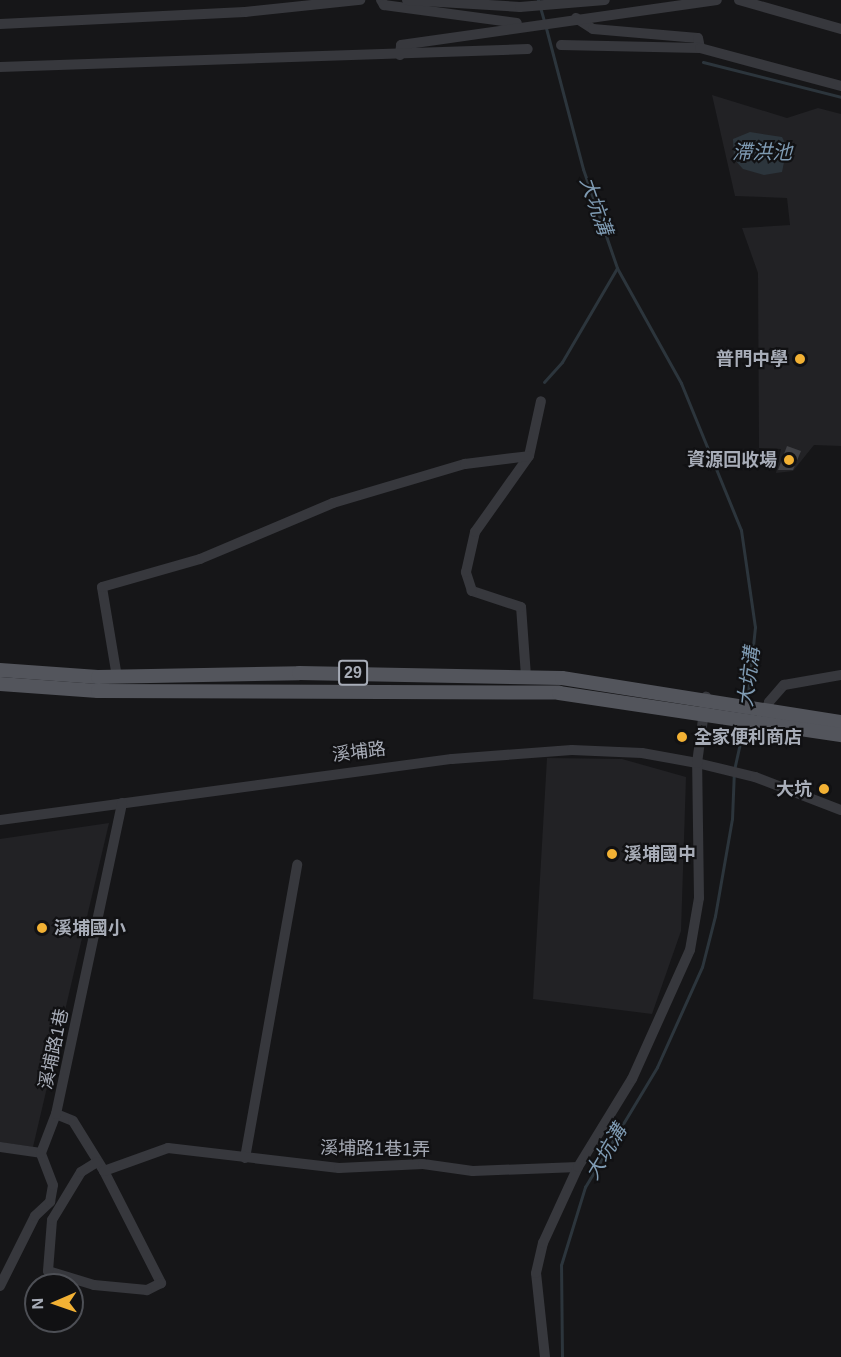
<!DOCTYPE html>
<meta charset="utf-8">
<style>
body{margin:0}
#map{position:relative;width:841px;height:1357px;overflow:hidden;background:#161618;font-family:Helvetica,"Noto Sans TC",sans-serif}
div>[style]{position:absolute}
.built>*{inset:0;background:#222225}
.water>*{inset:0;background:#2c353c}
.stream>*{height:3px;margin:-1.5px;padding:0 1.5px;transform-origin:1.5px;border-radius:1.5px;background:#2c353c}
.building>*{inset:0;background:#404145}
.minor>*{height:10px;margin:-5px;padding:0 5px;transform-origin:5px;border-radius:5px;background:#37383d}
.major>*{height:14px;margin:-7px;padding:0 7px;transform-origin:7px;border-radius:7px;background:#53555c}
.dots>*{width:16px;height:16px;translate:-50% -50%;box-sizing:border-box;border:3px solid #111113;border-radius:50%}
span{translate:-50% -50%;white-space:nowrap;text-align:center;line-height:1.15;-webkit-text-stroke:4.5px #111113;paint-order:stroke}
.shield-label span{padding:2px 4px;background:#111113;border:2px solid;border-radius:4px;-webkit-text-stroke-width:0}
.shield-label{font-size:16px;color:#a8adb8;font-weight:700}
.poi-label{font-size:18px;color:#a8adb8;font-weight:700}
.right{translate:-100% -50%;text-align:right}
.left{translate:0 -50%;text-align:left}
.street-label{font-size:18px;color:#a8adb8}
.water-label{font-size:20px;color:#7f9bb3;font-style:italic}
.north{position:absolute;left:24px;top:1273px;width:60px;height:60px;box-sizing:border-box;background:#111113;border:2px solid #4d4f55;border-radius:50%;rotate:268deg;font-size:16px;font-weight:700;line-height:24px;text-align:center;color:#a8adb8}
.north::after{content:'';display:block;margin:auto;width:21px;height:27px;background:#f2b134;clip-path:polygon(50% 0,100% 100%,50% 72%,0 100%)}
</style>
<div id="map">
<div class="built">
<div style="clip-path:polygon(712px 95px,787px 118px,818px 108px,841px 114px,841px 446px,814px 445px,793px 471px,776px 473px,781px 449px,759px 448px,758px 273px,742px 228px,790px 225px,787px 198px,735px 196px)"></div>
<div style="clip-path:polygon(547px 758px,622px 759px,686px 777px,681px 931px,652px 1014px,533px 999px)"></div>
<div style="clip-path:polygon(109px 823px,33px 1147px,0 1142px,0 839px)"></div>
</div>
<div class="water">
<div style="clip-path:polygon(750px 132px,782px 137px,787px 147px,782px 172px,764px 175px,743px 169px,734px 159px,733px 139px)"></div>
</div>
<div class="stream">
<div style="left:538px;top:0;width:22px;rotate:74deg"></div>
<div style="left:546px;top:28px;width:146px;rotate:75.3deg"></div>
<div style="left:583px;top:169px;width:105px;rotate:71deg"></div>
<div style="left:617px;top:268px;width:132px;rotate:60.9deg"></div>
<div style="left:681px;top:383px;width:159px;rotate:67.8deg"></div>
<div style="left:741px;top:530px;width:98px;rotate:81.8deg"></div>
<div style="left:755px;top:627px;width:76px;rotate:96deg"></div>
<div style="left:703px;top:62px;width:142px;rotate:14.2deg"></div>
<div style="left:544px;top:382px;width:27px;rotate:-48deg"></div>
<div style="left:562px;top:362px;width:109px;rotate:-59.7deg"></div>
<div style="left:562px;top:1357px;width:92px;rotate:-90.6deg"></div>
<div style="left:561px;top:1265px;width:82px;rotate:-72.9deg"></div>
<div style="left:585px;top:1187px;width:140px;rotate:-59deg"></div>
<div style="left:657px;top:1067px;width:110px;rotate:-65.8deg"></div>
<div style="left:702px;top:967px;width:53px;rotate:-75.7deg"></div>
<div style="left:715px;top:916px;width:98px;rotate:-80.1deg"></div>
<div style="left:732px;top:819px;width:49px;rotate:-87.7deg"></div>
<div style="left:734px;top:770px;width:46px;rotate:-77.5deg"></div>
</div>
<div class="building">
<div style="clip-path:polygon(787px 446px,801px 451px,793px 470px,778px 470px)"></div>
</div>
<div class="minor">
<div style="left:381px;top:0;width:6px;rotate:59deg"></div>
<div style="left:384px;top:5px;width:134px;rotate:7.7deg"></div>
<div style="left:407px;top:0;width:113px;rotate:3.5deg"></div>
<div style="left:520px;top:7px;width:85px;rotate:-4.7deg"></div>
<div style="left:739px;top:0;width:106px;rotate:15.9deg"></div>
<div style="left:576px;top:18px;width:20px;rotate:33deg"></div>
<div style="left:593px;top:29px;width:105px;rotate:4.9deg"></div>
<div style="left:698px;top:38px;width:10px;rotate:79deg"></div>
<div style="left:0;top:24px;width:245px;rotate:-2.8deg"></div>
<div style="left:245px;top:12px;width:116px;rotate:-6deg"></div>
<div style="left:561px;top:45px;width:139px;rotate:1.2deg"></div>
<div style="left:700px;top:48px;width:146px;rotate:15.1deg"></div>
<div style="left:400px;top:55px;width:10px;rotate:-84deg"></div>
<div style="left:401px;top:45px;width:319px;rotate:-8.1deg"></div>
<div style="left:0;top:67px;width:528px;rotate:-1.95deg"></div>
<div style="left:526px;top:676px;width:69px;rotate:-94.1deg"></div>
<div style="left:521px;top:607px;width:52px;rotate:-161.9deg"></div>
<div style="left:472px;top:591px;width:20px;rotate:-108deg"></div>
<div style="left:466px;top:572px;width:41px;rotate:-77.3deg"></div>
<div style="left:475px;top:532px;width:93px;rotate:-54.6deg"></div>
<div style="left:529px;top:456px;width:56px;rotate:-77.7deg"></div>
<div style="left:117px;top:677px;width:91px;rotate:-99.5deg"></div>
<div style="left:102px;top:587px;width:102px;rotate:-15.9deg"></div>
<div style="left:200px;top:559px;width:144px;rotate:-22.8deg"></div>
<div style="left:333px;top:503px;width:138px;rotate:-16.5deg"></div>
<div style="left:465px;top:464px;width:64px;rotate:-7.1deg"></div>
<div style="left:767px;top:716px;width:14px;rotate:-82deg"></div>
<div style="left:769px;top:702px;width:23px;rotate:-49deg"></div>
<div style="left:784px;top:685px;width:58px;rotate:-10deg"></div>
<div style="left:0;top:820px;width:456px;rotate:-7.7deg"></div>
<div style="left:452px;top:759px;width:120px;rotate:-4.3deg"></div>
<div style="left:572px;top:750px;width:70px;rotate:2.5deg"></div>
<div style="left:642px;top:753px;width:56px;rotate:10.3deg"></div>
<div style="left:697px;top:763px;width:60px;rotate:13.6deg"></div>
<div style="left:755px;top:777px;width:92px;rotate:21deg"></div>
<div style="left:56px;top:1114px;width:18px;rotate:22deg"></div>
<div style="left:73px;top:1121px;width:59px;rotate:58.2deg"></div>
<div style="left:104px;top:1171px;width:126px;rotate:63deg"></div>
<div style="left:161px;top:1283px;width:16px;rotate:153deg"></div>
<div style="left:147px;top:1290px;width:53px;rotate:-174.6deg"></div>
<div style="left:94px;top:1285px;width:48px;rotate:-163.1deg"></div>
<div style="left:48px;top:1271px;width:51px;rotate:-85.5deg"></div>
<div style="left:52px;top:1220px;width:56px;rotate:-58.9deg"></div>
<div style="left:81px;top:1172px;width:19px;rotate:-32deg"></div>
<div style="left:0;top:1147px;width:41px;rotate:8.3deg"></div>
<div style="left:245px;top:1158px;width:298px;rotate:-79.9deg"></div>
<div style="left:104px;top:1171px;width:68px;rotate:-19.8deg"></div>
<div style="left:168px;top:1148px;width:172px;rotate:6.7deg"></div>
<div style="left:339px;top:1168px;width:84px;rotate:-2.7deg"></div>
<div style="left:423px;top:1164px;width:50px;rotate:8deg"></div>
<div style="left:473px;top:1171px;width:105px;rotate:-2.2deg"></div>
<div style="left:0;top:1286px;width:78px;rotate:-63.4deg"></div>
<div style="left:35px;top:1216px;width:21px;rotate:-43deg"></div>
<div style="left:50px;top:1202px;width:17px;rotate:-80deg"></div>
<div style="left:53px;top:1185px;width:34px;rotate:-111deg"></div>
<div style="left:41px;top:1153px;width:42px;rotate:-69deg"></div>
<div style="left:56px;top:1114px;width:318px;rotate:-78deg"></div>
<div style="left:545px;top:1357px;width:84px;rotate:-96.1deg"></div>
<div style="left:536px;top:1273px;width:31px;rotate:-77deg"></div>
<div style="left:543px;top:1243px;width:84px;rotate:-65.3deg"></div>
<div style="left:578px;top:1167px;width:103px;rotate:-58.5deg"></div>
<div style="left:632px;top:1079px;width:141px;rotate:-65.8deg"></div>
<div style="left:690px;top:950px;width:53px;rotate:-80.2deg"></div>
<div style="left:699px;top:898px;width:135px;rotate:-90.8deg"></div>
<div style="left:697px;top:763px;width:67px;rotate:-82.2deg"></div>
</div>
<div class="major">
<div style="left:0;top:670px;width:98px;rotate:4.1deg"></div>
<div style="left:98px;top:677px;width:201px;rotate:-1.1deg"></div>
<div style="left:299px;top:673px;width:263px;rotate:1.1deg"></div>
<div style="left:562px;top:678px;width:282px;rotate:9deg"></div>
<div style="left:0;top:684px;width:98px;rotate:4.1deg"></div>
<div style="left:98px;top:691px;width:461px;rotate:0.2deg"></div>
<div style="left:559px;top:693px;width:285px;rotate:8.5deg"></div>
</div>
<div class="dots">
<div style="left:800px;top:359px;background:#f2b134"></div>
<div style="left:789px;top:460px;background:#f2b134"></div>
<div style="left:682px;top:737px;background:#f2b134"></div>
<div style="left:824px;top:789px;background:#f2b134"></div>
<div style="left:612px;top:854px;background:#f2b134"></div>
<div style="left:42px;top:928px;background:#f2b134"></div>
</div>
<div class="shield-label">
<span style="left:353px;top:673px">29</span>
</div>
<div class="poi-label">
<span class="right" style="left:788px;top:359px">普門中學</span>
<span class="right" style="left:777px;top:460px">資源回收場</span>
<span class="left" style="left:694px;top:737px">全家便利商店</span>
<span class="right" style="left:812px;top:789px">大坑</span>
<span class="left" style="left:624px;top:854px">溪埔國中</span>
<span class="left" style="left:54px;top:928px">溪埔國小</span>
</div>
<div class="street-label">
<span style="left:359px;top:752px;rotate:-7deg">溪埔路</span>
<span style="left:54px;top:1049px;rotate:-78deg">溪埔路1巷</span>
<span style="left:375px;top:1149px;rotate:1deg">溪埔路1巷1弄</span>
</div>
<div class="water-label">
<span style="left:762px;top:152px">滯洪池</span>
<span style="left:596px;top:206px;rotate:71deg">大坑溝</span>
<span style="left:749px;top:677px;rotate:-83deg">大坑溝</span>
<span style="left:606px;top:1152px;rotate:-59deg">大坑溝</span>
</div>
<div class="north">N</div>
</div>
